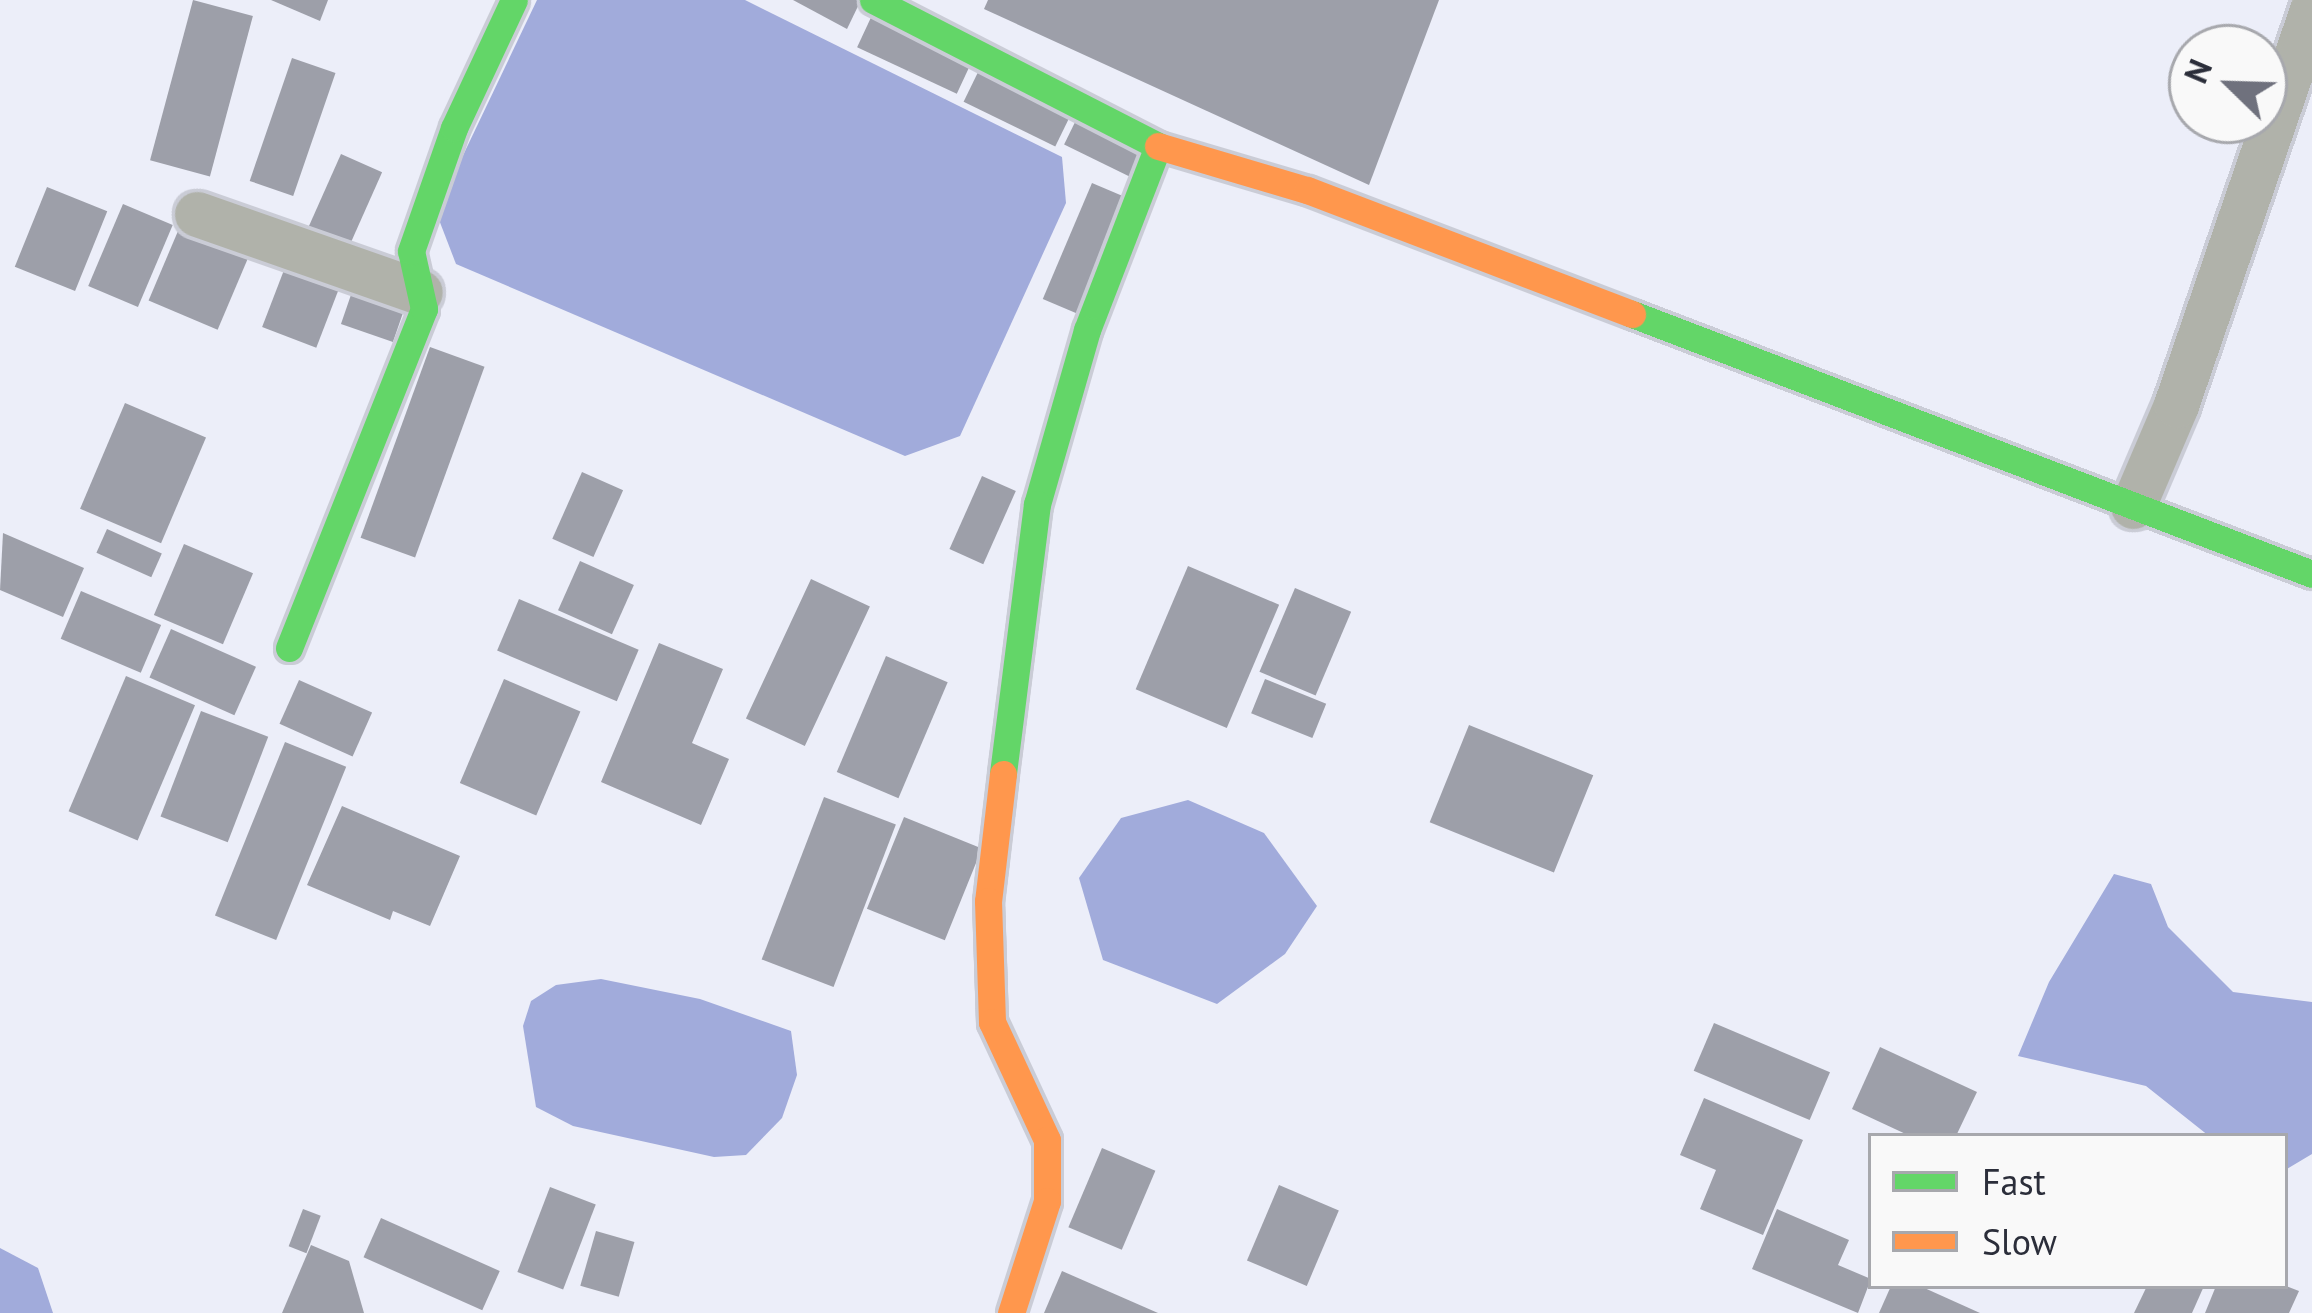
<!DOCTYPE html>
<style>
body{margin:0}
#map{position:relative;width:2312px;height:1313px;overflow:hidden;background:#eceef9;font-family:"PT Sans",sans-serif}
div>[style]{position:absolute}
.water>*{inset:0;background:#a1abdb}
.building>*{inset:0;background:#9d9fa9;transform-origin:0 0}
.roads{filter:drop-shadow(3px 0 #caccd6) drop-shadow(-3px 0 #caccd6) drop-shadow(0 3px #caccd6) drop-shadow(0 -3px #caccd6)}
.street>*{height:45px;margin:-22.5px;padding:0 22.5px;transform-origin:22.5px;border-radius:22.5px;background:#b0b2aa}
.fast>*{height:27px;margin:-13.5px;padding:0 13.5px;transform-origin:13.5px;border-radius:13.5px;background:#63d668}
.slow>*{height:27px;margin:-13.5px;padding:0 13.5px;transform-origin:13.5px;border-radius:13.5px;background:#ff974d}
span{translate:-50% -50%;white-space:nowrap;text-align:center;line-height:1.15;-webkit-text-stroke:12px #f9f9f9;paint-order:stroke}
.legend{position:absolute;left:1868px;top:1133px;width:420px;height:156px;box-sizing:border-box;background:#f9f9f9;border:3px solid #a7a8ad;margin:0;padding:15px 21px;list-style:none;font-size:36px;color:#2b2e3a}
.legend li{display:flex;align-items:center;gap:24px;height:60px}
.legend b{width:60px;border:3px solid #a7a8ad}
.north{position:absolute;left:2168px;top:24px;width:120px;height:120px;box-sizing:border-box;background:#f9f9f9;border:3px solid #a7a8ad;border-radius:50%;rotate:293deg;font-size:33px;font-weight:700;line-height:48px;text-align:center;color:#2b2e3a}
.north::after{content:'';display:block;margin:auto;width:42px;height:54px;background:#6f717d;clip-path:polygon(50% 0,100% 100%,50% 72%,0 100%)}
</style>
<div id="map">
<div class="water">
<div style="clip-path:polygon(537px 0,745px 0,1062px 157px,1066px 203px,960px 436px,905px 456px,456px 264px,436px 212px)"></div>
<div style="clip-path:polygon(1188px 800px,1264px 833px,1317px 906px,1285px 954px,1217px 1004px,1103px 960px,1079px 878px,1121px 818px)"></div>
<div style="clip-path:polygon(2114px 874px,2151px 884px,2168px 927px,2233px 992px,2312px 1002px,2312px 1154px,2285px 1170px,2285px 1136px,2209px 1136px,2146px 1086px,2018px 1056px,2049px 982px)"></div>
<div style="clip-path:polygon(601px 979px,700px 999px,791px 1031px,797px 1075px,782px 1118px,746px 1155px,714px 1157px,573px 1126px,536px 1107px,523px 1026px,531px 1001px,556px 985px)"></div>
<div style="clip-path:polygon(0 1248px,38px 1268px,53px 1313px,0 1313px)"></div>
</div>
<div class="building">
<div style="left:193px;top:0;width:62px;height:166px;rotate:15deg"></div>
<div style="clip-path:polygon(271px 0,328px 0,320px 21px)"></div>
<div style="clip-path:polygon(793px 0,861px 0,847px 29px)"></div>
<div style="clip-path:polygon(988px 0,1439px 0,1369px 185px,984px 9px)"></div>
<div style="left:874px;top:11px;width:110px;height:40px;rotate:25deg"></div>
<div style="left:292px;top:58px;width:46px;height:130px;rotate:19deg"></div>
<div style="left:982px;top:64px;width:102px;height:42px;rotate:26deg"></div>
<div style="left:1079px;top:114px;width:75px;height:34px;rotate:26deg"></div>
<div style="left:341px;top:154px;width:45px;height:93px;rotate:24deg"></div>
<div style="left:1092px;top:183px;width:41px;height:126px;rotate:23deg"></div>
<div style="left:47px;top:187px;width:65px;height:86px;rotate:22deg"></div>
<div style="left:123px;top:204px;width:54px;height:89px;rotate:23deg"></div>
<div style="left:181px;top:224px;width:75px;height:83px;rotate:23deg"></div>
<div style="left:289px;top:257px;width:58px;height:75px;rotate:21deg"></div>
<div style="left:353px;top:289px;width:55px;height:37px;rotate:19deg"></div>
<div style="left:430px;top:347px;width:58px;height:203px;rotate:20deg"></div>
<div style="left:125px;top:403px;width:88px;height:115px;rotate:23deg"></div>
<div style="left:582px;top:472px;width:45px;height:73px;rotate:24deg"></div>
<div style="left:982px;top:476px;width:37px;height:80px;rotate:24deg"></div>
<div style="left:107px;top:529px;width:60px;height:26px;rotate:24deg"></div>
<div style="clip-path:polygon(3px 533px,84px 568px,63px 617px,0 590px)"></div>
<div style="left:184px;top:544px;width:75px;height:77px;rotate:23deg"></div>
<div style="left:580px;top:561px;width:59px;height:54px;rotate:24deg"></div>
<div style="left:1188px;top:566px;width:99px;height:134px;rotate:23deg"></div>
<div style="left:811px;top:579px;width:65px;height:154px;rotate:25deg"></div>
<div style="left:1295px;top:588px;width:61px;height:91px;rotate:23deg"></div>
<div style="left:81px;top:591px;width:87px;height:52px;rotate:23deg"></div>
<div style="left:519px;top:599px;width:130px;height:56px;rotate:23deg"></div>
<div style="left:171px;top:629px;width:93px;height:53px;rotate:24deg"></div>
<div style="clip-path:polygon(659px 643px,723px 669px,692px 743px,729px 759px,701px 825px,601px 782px)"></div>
<div style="left:886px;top:656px;width:67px;height:126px;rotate:23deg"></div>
<div style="left:126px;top:676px;width:75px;height:147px;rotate:23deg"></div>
<div style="left:504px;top:679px;width:83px;height:113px;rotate:23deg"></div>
<div style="left:1265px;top:679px;width:66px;height:37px;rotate:22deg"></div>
<div style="left:299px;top:680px;width:80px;height:48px;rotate:24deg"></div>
<div style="left:201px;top:711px;width:72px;height:113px;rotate:21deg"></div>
<div style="left:1469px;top:725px;width:134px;height:105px;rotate:22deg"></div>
<div style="left:285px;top:742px;width:66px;height:187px;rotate:22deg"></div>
<div style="left:824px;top:797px;width:77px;height:174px;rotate:21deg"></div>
<div style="clip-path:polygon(342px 806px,460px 856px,430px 926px,393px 911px,390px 920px,307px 885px)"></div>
<div style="left:904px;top:817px;width:84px;height:99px;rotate:22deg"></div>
<div style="left:1714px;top:1023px;width:126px;height:52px;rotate:23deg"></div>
<div style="clip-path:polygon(1880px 1047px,1977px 1092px,1956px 1136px,1910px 1136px,1852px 1109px)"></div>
<div style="clip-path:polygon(1704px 1098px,1803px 1140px,1763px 1235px,1700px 1209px,1716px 1170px,1680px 1155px)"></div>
<div style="left:1102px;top:1148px;width:58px;height:86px;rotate:23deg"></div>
<div style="left:1279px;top:1185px;width:65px;height:82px;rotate:23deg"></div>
<div style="left:550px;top:1187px;width:49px;height:91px;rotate:21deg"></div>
<div style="left:303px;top:1209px;width:19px;height:40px;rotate:21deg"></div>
<div style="clip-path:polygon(1777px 1209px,1849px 1240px,1838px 1265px,1871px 1279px,1858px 1313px,1752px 1269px)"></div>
<div style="left:381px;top:1218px;width:130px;height:43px;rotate:24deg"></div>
<div style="left:596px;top:1231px;width:40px;height:57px;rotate:16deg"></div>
<div style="clip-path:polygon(311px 1245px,349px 1261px,364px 1313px,282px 1313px)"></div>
<div style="clip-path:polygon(1062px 1271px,1158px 1313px,1044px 1313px)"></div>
<div style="clip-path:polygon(1891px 1286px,1920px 1286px,1980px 1313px,1879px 1313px)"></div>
<div style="clip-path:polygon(2147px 1286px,2204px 1286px,2192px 1313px,2134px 1313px)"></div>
<div style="clip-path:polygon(2216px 1286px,2286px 1286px,2299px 1291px,2289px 1313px,2205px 1313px)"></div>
</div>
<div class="roads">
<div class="street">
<div style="left:197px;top:214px;width:236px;rotate:19.3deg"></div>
<div style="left:2133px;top:506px;width:110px;rotate:-66.9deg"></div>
<div style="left:2176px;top:405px;width:418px;rotate:-71deg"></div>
</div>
<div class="fast">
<div style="left:873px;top:0;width:320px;rotate:27.1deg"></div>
<div style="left:1158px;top:146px;width:197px;rotate:111.1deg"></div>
<div style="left:1087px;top:330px;width:181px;rotate:106deg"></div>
<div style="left:1037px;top:504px;width:272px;rotate:97.2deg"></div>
<div style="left:1632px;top:314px;width:728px;rotate:20.92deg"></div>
<div style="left:289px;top:648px;width:365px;rotate:-68.3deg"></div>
<div style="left:424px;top:309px;width:59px;rotate:-102.6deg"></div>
<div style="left:411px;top:251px;width:130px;rotate:-70.7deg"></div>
<div style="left:454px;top:128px;width:141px;rotate:-64.9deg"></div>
</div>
<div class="slow">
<div style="left:1158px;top:146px;width:155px;rotate:16.5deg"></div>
<div style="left:1307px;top:190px;width:348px;rotate:20.9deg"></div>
<div style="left:1003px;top:774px;width:128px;rotate:96.7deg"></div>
<div style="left:988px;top:901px;width:121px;rotate:88.1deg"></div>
<div style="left:992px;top:1022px;width:130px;rotate:65deg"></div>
<div style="left:1047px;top:1140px;width:61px;rotate:90deg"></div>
<div style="left:1047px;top:1201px;width:118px;rotate:107.8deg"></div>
</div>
</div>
<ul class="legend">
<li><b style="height:15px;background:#63d668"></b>Fast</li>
<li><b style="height:15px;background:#ff974d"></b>Slow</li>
</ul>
<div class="north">N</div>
</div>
